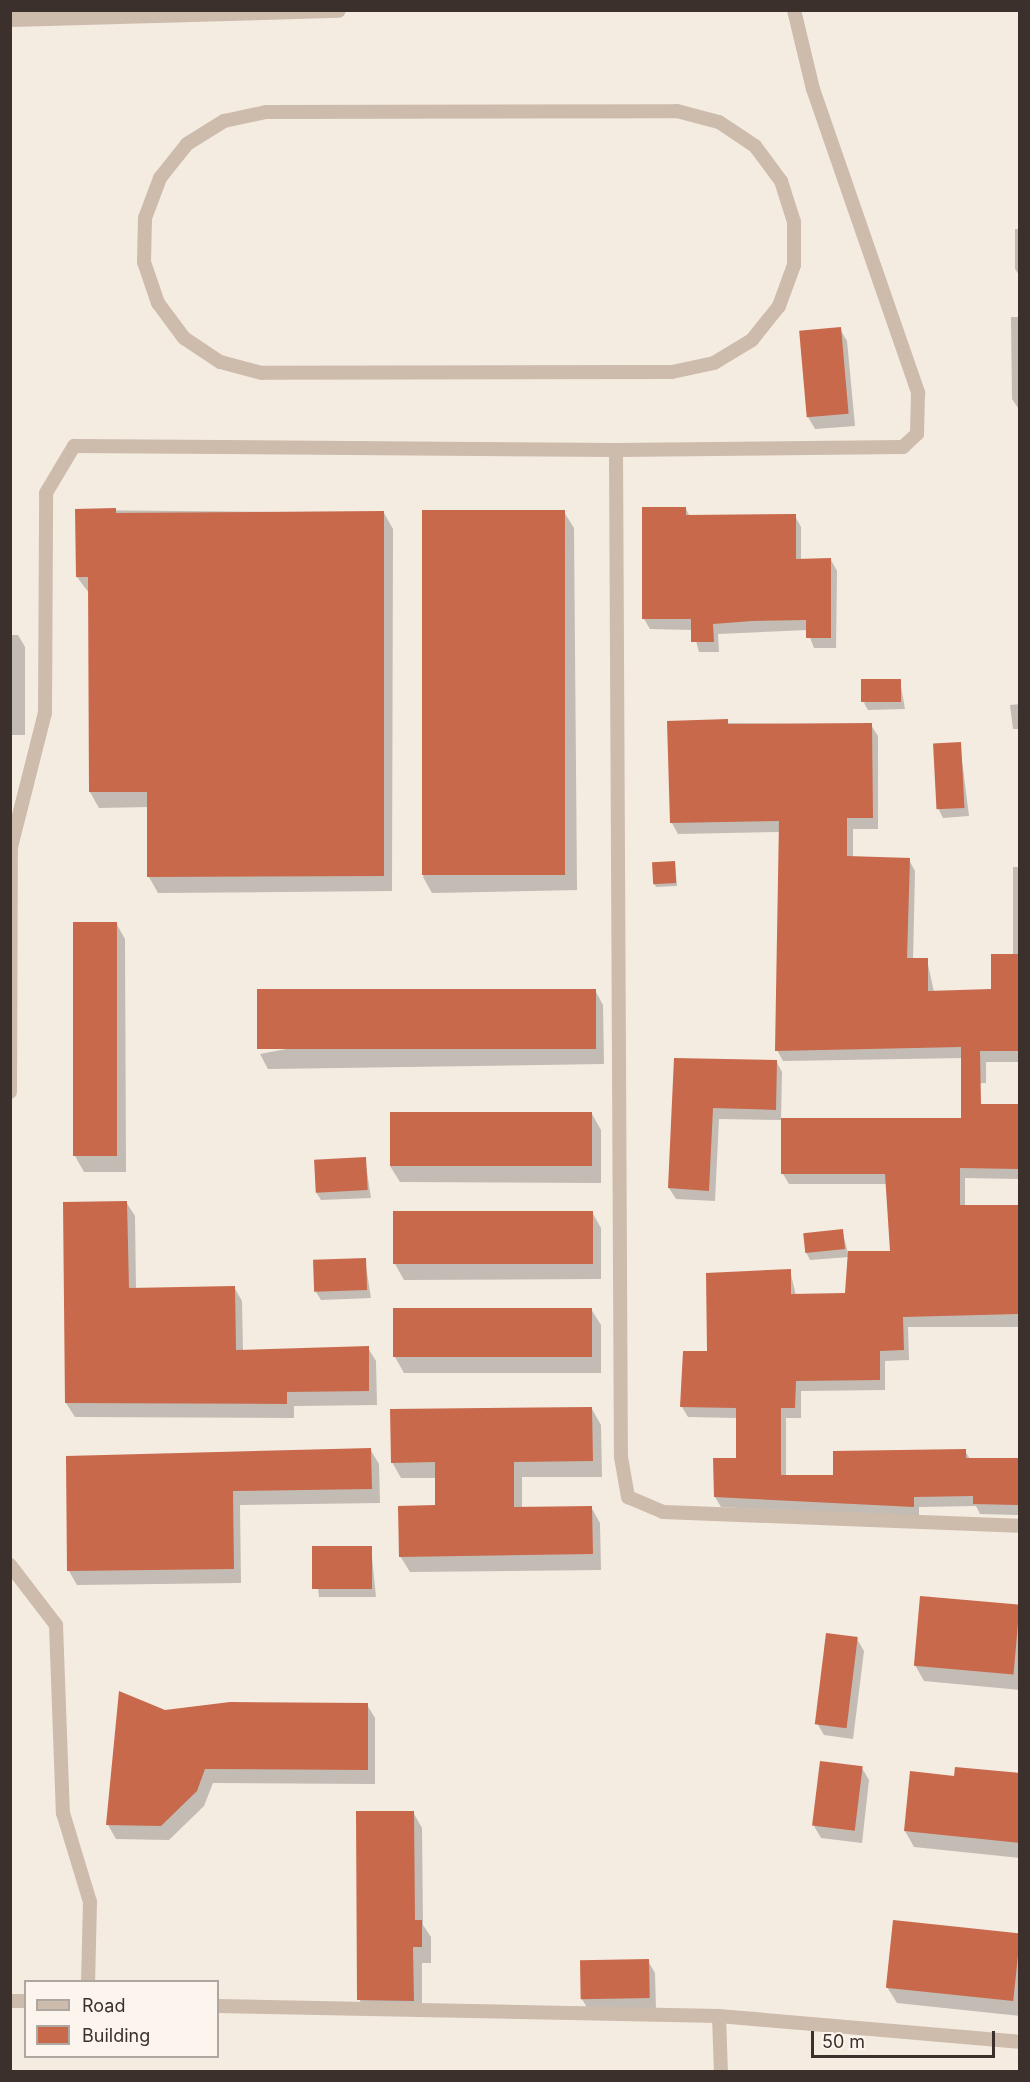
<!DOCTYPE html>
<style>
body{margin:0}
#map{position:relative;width:1030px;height:2082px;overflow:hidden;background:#f4ebe1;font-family:Inter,sans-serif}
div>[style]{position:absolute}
.shadow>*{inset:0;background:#0003}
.building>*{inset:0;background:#c8694b;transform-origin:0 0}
.service>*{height:14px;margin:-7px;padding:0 7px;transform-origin:7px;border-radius:7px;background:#cdbbac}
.minor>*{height:15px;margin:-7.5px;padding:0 7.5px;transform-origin:7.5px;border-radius:7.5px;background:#cdbbac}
span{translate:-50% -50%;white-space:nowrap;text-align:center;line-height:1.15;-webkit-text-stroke:4.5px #fbf5ee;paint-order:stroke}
.frame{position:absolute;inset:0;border:12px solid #3b302b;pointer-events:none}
.legend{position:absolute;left:24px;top:1980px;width:195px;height:78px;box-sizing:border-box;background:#fbf5ee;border:2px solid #aea6a0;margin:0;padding:8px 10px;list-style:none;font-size:18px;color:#3b302b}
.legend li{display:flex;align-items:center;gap:12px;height:30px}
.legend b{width:30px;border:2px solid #aea6a0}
.scale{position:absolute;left:811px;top:2031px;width:184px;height:27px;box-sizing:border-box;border:3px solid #3b302b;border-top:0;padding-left:8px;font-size:18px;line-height:21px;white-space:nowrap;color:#3b302b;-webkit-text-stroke:4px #fbf5ee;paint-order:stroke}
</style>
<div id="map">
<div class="shadow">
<div style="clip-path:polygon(1015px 229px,1020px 229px,1020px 276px,1015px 269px)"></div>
<div style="clip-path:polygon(1011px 317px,1020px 317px,1020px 411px,1012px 399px)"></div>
<div style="clip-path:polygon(840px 329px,847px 341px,855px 426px,815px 429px,808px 417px)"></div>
<div style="clip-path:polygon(686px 509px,690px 517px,795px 516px,801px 527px,801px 560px,831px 560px,837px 571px,836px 648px,814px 648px,807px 630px,718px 634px,719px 652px,699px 652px,693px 630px,650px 629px,644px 619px)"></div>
<div style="clip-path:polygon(77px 510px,384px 513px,393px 529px,392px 891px,158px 893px,149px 877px,149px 807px,99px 808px,90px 792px,89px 593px,77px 577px)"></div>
<div style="clip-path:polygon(564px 512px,574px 528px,577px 890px,432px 893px,423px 877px)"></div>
<div style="clip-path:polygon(10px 635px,18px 635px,25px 647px,25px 735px,10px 735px)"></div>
<div style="clip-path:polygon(900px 681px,905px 709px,868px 710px,864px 703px)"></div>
<div style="clip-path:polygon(1020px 704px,1020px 729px,1013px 729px,1010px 705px)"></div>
<div style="clip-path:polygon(668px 722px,871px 725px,878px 736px,878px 829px,853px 829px,853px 858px,909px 860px,915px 871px,913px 960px,927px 960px,934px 992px,992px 991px,1013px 955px,1013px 867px,1020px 867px,1020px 1062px,986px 1062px,986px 1083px,969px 1084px,963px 1058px,783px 1061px,777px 1050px,781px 832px,678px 834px,672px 823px)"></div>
<div style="clip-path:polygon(960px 744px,969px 816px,943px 818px,939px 810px)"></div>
<div style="clip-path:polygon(675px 863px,677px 886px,656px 887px,654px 883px)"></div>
<div style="clip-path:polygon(116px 923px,125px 939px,126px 1172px,84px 1172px,75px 1156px)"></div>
<div style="clip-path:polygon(595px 990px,603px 1005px,604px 1064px,268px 1069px,260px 1054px)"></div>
<div style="clip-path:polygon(676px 1059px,776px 1061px,782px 1072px,781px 1120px,963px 1120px,1020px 1106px,1020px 1179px,965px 1178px,965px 1207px,1020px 1207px,1020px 1327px,908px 1327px,909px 1360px,885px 1361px,885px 1390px,801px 1391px,801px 1418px,786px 1418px,786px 1477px,834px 1477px,965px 1451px,970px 1459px,1020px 1462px,1020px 1515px,980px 1514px,976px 1506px,919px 1507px,919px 1517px,721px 1507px,715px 1497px,738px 1459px,737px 1418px,688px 1417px,682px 1407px,708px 1353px,790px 1270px,796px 1296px,847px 1294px,849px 1257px,810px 1260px,806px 1252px,842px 1230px,848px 1253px,892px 1252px,887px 1184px,789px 1184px,783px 1174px,782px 1120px,719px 1119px,715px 1201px,676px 1199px,669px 1188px)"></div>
<div style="clip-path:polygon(592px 1114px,601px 1130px,601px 1183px,400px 1182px,390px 1166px)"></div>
<div style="clip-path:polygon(365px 1159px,371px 1198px,321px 1200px,316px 1192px)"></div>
<div style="clip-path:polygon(126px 1202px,135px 1216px,136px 1289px,234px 1287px,242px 1301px,243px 1351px,368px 1348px,376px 1361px,377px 1405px,294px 1406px,294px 1418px,75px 1417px,66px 1403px)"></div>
<div style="clip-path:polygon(592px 1212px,601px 1228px,601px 1279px,404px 1280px,395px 1264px)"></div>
<div style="clip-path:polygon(365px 1260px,371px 1298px,321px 1300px,316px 1292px)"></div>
<div style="clip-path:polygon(591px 1309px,601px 1325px,601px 1373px,404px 1373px,395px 1357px)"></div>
<div style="clip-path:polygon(592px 1409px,601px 1425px,602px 1477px,522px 1477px,522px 1508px,591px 1507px,600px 1523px,601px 1570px,410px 1572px,400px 1556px,437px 1507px,436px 1478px,401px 1478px,392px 1462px)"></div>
<div style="clip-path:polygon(370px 1449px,379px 1464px,380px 1503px,240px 1505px,241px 1583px,77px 1585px,69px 1571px,67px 1457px)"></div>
<div style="clip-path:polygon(371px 1547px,376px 1597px,319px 1597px,314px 1548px)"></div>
<div style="clip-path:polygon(1020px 1606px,1020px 1690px,924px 1681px,915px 1665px)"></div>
<div style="clip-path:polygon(857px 1639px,864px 1651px,853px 1739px,824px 1735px,817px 1723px)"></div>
<div style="clip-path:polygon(367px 1705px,375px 1718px,375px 1784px,213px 1783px,204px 1806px,169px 1840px,116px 1839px,108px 1825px,165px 1711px)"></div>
<div style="clip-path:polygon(862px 1768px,869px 1780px,862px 1843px,821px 1838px,814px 1826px)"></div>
<div style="clip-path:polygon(1020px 1775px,1020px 1858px,914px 1847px,905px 1831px,956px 1778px)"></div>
<div style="clip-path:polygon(413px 1812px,422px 1828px,423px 1925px,431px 1937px,431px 1963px,422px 1963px,422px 2016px,368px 2015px,359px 1999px)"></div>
<div style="clip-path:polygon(1020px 1934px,1020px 2016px,897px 2003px,887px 1987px)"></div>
<div style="clip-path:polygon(648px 1961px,655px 1973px,656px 2010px,589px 2011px,582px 1999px)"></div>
</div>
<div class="building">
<div style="left:841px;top:327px;width:87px;height:42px;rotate:85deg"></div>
<div style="clip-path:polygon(642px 507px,686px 507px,686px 515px,796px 514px,796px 559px,831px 558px,831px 638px,806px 638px,806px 620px,752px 621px,713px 624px,714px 642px,691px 642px,691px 619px,642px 619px)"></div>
<div style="clip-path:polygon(116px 508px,116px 513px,384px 511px,384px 876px,147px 877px,147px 792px,89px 792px,88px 577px,76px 577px,75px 509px)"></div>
<div style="left:565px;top:510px;width:365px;height:143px;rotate:90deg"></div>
<div style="left:901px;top:679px;width:23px;height:40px;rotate:90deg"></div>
<div style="clip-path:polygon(728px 719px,728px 724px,872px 723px,873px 818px,847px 818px,847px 856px,910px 858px,907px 958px,928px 958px,928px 991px,991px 989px,991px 954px,1020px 954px,1020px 1051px,980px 1051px,981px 1104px,1020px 1104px,1020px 1169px,960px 1168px,960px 1205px,1020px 1205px,1020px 1314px,903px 1317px,904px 1350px,880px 1351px,880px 1380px,796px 1381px,795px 1408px,781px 1408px,781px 1475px,833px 1475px,833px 1451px,966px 1449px,966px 1458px,1020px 1458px,1020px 1505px,973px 1504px,973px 1496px,914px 1497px,914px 1507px,714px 1497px,713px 1458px,736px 1458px,736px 1408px,680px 1407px,683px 1351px,707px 1351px,706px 1273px,791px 1269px,791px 1294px,845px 1293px,848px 1251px,890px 1251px,885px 1174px,781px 1174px,781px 1118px,961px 1118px,961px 1047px,775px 1051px,779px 821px,670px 823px,667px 721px)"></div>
<div style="left:961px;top:742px;width:66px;height:28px;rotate:87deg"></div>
<div style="left:675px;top:861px;width:22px;height:23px;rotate:87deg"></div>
<div style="left:73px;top:922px;width:44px;height:234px"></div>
<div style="left:596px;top:989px;width:60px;height:339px;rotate:90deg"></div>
<div style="clip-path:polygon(674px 1058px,777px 1060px,776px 1110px,713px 1108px,709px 1191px,668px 1188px)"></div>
<div style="left:390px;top:1112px;width:202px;height:54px"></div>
<div style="left:366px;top:1157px;width:33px;height:52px;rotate:87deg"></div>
<div style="clip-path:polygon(127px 1201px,129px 1288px,235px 1286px,236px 1350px,369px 1346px,369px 1391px,287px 1392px,287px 1404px,65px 1403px,63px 1202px)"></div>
<div style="left:593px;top:1211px;width:53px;height:200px;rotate:90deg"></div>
<div style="left:843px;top:1229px;width:20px;height:40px;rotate:84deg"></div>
<div style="left:366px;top:1258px;width:32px;height:53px;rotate:88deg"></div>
<div style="left:393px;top:1308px;width:199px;height:49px"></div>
<div style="clip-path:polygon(592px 1407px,593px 1461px,514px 1462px,514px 1507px,592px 1506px,593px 1554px,399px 1557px,398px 1506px,435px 1505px,435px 1462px,391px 1463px,390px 1409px)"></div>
<div style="clip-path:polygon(371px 1448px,372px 1489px,233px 1491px,234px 1569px,67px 1571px,66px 1456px)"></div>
<div style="left:312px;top:1546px;width:60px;height:43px"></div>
<div style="left:920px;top:1596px;width:100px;height:70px;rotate:5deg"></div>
<div style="left:826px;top:1633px;width:32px;height:92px;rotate:7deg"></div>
<div style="clip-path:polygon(119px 1691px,165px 1710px,230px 1702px,368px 1703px,368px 1770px,205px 1769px,197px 1791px,161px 1826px,106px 1825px)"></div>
<div style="left:820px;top:1761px;width:43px;height:65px;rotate:7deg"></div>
<div style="clip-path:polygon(955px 1767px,1020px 1773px,1020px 1843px,904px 1831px,910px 1771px,954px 1776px)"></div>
<div style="clip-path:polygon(356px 1811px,414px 1811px,415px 1920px,422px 1920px,422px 1947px,413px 1947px,414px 2001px,357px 2000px)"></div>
<div style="left:893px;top:1920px;width:128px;height:68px;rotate:6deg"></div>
<div style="left:649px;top:1959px;width:39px;height:69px;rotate:89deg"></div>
</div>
<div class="service">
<div style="left:794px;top:10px;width:81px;rotate:76.5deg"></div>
<div style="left:813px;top:89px;width:322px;rotate:70.9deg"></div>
<div style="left:918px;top:393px;width:41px;rotate:91.4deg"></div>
<div style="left:917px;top:434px;width:19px;rotate:137deg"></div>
<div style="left:903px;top:447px;width:287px;rotate:179.4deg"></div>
<div style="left:616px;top:450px;width:1007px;rotate:89.72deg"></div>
<div style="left:621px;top:1457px;width:41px;rotate:80.1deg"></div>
<div style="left:628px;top:1497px;width:38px;rotate:23deg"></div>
<div style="left:663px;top:1512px;width:357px;rotate:2.2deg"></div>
<div style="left:677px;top:111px;width:43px;rotate:14.7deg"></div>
<div style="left:719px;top:122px;width:43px;rotate:33.7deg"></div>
<div style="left:755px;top:146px;width:44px;rotate:53.4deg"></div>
<div style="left:781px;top:181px;width:43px;rotate:72.4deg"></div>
<div style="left:794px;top:222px;width:43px;rotate:90deg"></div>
<div style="left:794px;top:265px;width:44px;rotate:110.1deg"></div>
<div style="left:779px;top:306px;width:43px;rotate:128.5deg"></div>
<div style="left:752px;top:340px;width:44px;rotate:148.8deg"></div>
<div style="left:714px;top:363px;width:43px;rotate:167.9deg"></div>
<div style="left:672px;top:372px;width:410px;rotate:179.9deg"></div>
<div style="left:262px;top:373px;width:43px;rotate:-165.3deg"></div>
<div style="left:220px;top:362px;width:43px;rotate:-146.3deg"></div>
<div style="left:184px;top:338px;width:44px;rotate:-126.6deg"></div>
<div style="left:158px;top:303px;width:43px;rotate:-108.9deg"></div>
<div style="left:144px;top:262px;width:44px;rotate:-88.7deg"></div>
<div style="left:145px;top:218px;width:43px;rotate:-69.4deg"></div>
<div style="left:160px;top:178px;width:43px;rotate:-51.5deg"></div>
<div style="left:187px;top:144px;width:44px;rotate:-31.9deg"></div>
<div style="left:224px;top:121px;width:43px;rotate:-12.1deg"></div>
<div style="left:266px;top:112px;width:411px;rotate:-0.1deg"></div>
<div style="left:10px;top:1092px;width:245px;rotate:-89.8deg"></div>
<div style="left:11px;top:847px;width:138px;rotate:-75.8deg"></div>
<div style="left:45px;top:713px;width:220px;rotate:-89.7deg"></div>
<div style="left:46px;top:493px;width:55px;rotate:-59.2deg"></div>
<div style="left:74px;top:446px;width:542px;rotate:0.42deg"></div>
<div style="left:10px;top:1565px;width:76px;rotate:52.5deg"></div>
<div style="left:56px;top:1625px;width:188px;rotate:87.9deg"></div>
<div style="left:63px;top:1813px;width:93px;rotate:73.1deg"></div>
<div style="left:90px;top:1902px;width:80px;rotate:91.4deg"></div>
<div style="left:10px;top:2001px;width:16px"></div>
<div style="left:218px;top:2006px;width:501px;rotate:1.14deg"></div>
<div style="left:719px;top:2016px;width:302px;rotate:4.9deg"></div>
<div style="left:719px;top:2016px;width:56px;rotate:88deg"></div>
</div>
<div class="minor">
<div style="left:10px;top:19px;width:328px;rotate:-1.6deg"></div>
</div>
<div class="frame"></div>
<ul class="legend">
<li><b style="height:8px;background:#cdbbac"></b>Road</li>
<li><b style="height:16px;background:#c8694b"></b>Building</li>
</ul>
<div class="scale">50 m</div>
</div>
